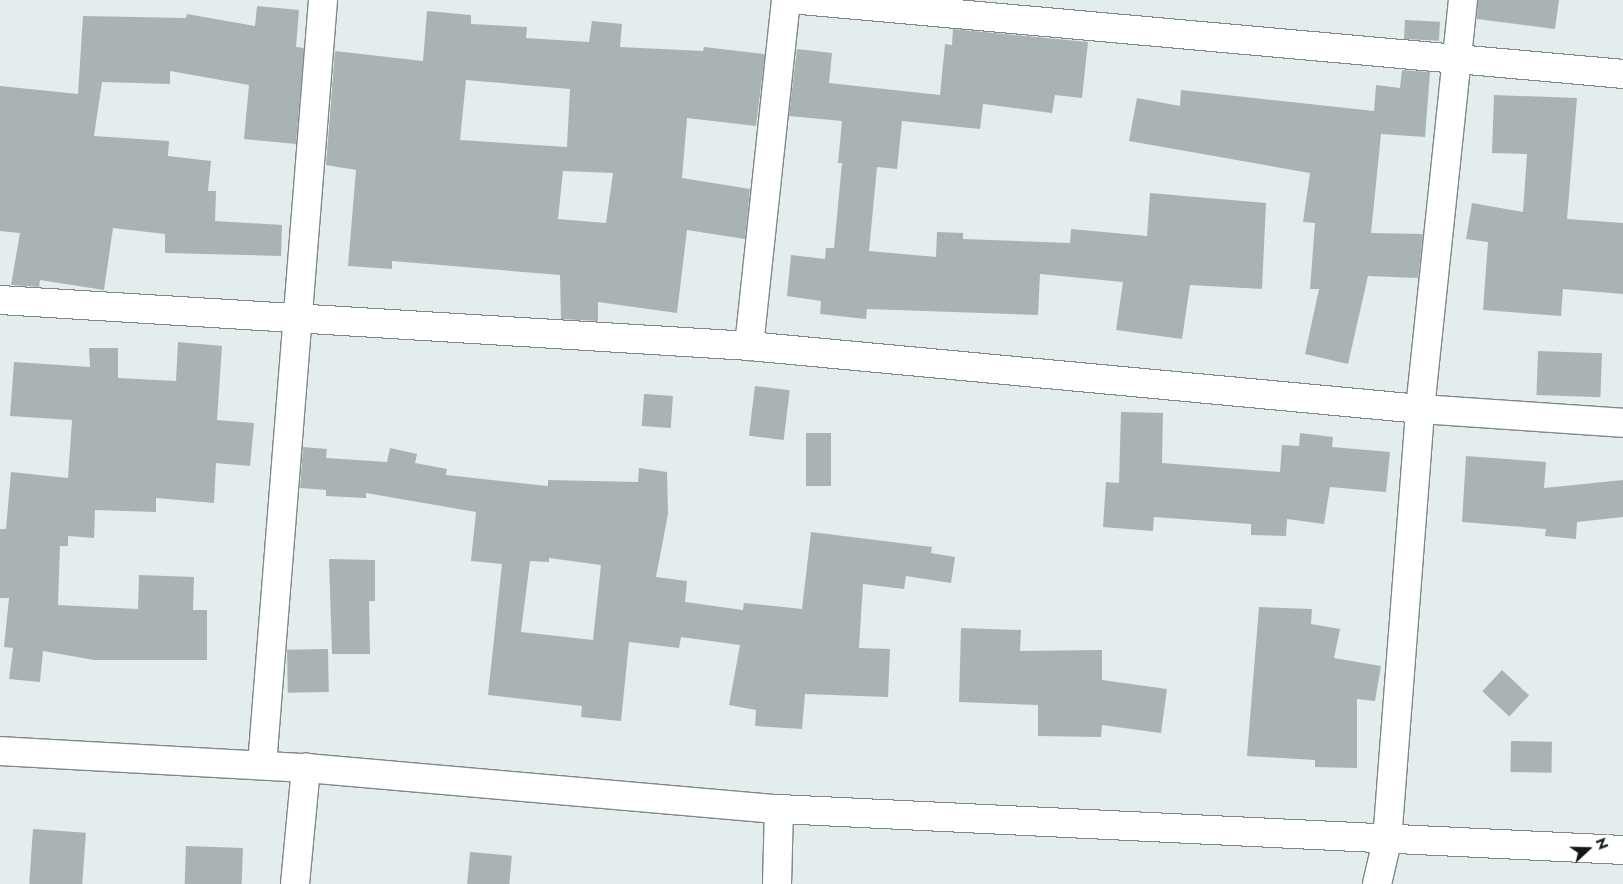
<!DOCTYPE html>
<style>
body{margin:0}
#map{position:relative;width:1623px;height:884px;overflow:hidden;background:#e3eded;font-family:Jost,sans-serif}
div>[style]{position:absolute}
.building>*{inset:0;background:#aab3b3;transform-origin:0 0}
.roads{filter:drop-shadow(1px 0 #7f8788) drop-shadow(-1px 0 #7f8788) drop-shadow(0 1px #7f8788) drop-shadow(0 -1px #7f8788)}
.minor>*{height:28px;margin:-14px;padding:0 14px;transform-origin:14px;border-radius:14px;background:#fff}
.tertiary>*{height:28px;margin:-14px;padding:0 14px;transform-origin:14px;border-radius:14px;background:#fff}
span{translate:-50% -50%;white-space:nowrap;text-align:center;line-height:1.15;-webkit-text-stroke:5px #fff;paint-order:stroke}
.north{position:absolute;left:1563px;top:824px;width:50px;height:50px;-webkit-text-stroke:4px #fff;paint-order:stroke;rotate:69deg;font-size:14px;font-weight:700;line-height:20px;text-align:center;color:#131616}
.north::after{content:'';display:block;margin:auto;width:18px;height:22px;background:#131616;clip-path:polygon(50% 0,100% 100%,50% 72%,0 100%)}
</style>
<div id="map">
<div class="building">
<div style="clip-path:polygon(1478px 0,1559px 0,1555px 29px,1477px 19px)"></div>
<div style="clip-path:polygon(257px 6px,299px 10px,296px 47px,304px 48px,296px 144px,244px 139px,249px 85px,170px 71px,170px 84px,102px 82px,94px 136px,169px 141px,168px 156px,211px 161px,208px 191px,216px 191px,215px 221px,282px 225px,281px 256px,165px 253px,165px 234px,113px 228px,104px 290px,40px 280px,39px 287px,11px 285px,20px 233px,0 231px,0 86px,78px 94px,83px 16px,186px 18px,187px 14px,255px 26px)"></div>
<div style="clip-path:polygon(evenodd,427px 11px,471px 15px,471px 24px,527px 27px,526px 38px,589px 42px,592px 21px,622px 24px,620px 47px,703px 51px,704px 47px,765px 54px,756px 126px,687px 118px,682px 178px,750px 189px,745px 239px,687px 230px,677px 313px,598px 302px,598px 321px,561px 319px,560px 275px,392px 261px,392px 269px,348px 266px,356px 170px,326px 165px,335px 51px,423px 61px,427px 11px,466px 80px,570px 89px,567px 147px,460px 140px,466px 80px,427px 11px,563px 171px,613px 173px,606px 223px,558px 219px,563px 171px)"></div>
<div style="left:1405px;top:20px;width:35px;height:19px;rotate:3deg"></div>
<div style="clip-path:polygon(953px 29px,1088px 42px,1082px 98px,1055px 95px,1052px 113px,983px 104px,980px 129px,902px 121px,897px 169px,877px 167px,869px 251px,936px 257px,937px 232px,963px 233px,963px 239px,1070px 243px,1071px 229px,1147px 236px,1150px 193px,1266px 203px,1262px 289px,1190px 285px,1182px 339px,1116px 330px,1123px 282px,1040px 274px,1038px 315px,867px 309px,866px 319px,820px 314px,821px 301px,787px 296px,791px 255px,825px 259px,826px 248px,834px 248px,842px 163px,838px 163px,842px 121px,789px 116px,797px 49px,832px 53px,829px 83px,940px 95px,945px 44px,952px 45px)"></div>
<div style="clip-path:polygon(1402px 70px,1430px 72px,1425px 137px,1381px 134px,1371px 233px,1423px 234px,1418px 278px,1368px 276px,1348px 364px,1305px 354px,1319px 289px,1310px 289px,1315px 223px,1303px 222px,1310px 173px,1129px 141px,1137px 98px,1180px 106px,1181px 90px,1374px 111px,1376px 85px,1400px 88px)"></div>
<div style="clip-path:polygon(1494px 95px,1577px 98px,1567px 219px,1623px 223px,1623px 294px,1563px 289px,1561px 316px,1483px 310px,1488px 242px,1466px 239px,1472px 203px,1523px 212px,1527px 154px,1492px 153px)"></div>
<div style="clip-path:polygon(178px 342px,222px 346px,217px 420px,254px 423px,250px 466px,216px 463px,214px 503px,156px 498px,156px 512px,95px 510px,94px 538px,68px 536px,68px 546px,60px 546px,58px 605px,138px 609px,139px 575px,194px 577px,193px 610px,207px 610px,207px 660px,94px 660px,43px 651px,40px 682px,9px 679px,13px 648px,4px 647px,9px 598px,0 598px,0 529px,6px 529px,11px 472px,68px 478px,72px 420px,10px 416px,14px 362px,90px 367px,89px 348px,118px 348px,118px 378px,176px 381px)"></div>
<div style="left:1538px;top:351px;width:64px;height:44px;rotate:2deg"></div>
<div style="left:755px;top:386px;width:35px;height:50px;rotate:7deg"></div>
<div style="left:644px;top:394px;width:29px;height:32px;rotate:4deg"></div>
<div style="clip-path:polygon(1121px 412px,1163px 413px,1162px 463px,1280px 472px,1282px 445px,1299px 446px,1300px 433px,1333px 437px,1332px 447px,1390px 452px,1386px 492px,1330px 487px,1324px 524px,1287px 519px,1286px 536px,1251px 535px,1251px 524px,1154px 517px,1153px 531px,1103px 527px,1106px 482px,1119px 483px)"></div>
<div style="left:806px;top:433px;width:25px;height:53px"></div>
<div style="clip-path:polygon(evenodd,303px 447px,327px 449px,326px 458px,387px 462px,390px 448px,417px 454px,415px 463px,447px 469px,446px 475px,548px 486px,548px 480px,638px 482px,639px 468px,667px 472px,668px 514px,656px 577px,687px 581px,685px 602px,743px 610px,744px 603px,802px 609px,811px 532px,932px 547px,931px 553px,955px 557px,951px 583px,906px 576px,904px 589px,863px 584px,859px 648px,890px 649px,888px 697px,805px 694px,802px 729px,755px 726px,756px 710px,729px 705px,740px 645px,681px 637px,679px 648px,629px 642px,621px 721px,581px 717px,582px 706px,488px 695px,502px 564px,471px 561px,476px 512px,366px 493px,366px 498px,326px 496px,326px 490px,300px 488px,303px 447px,549px 558px,601px 565px,593px 640px,521px 632px,530px 561px,549px 562px,549px 558px)"></div>
<div style="clip-path:polygon(1466px 456px,1546px 462px,1544px 488px,1623px 480px,1623px 517px,1577px 522px,1576px 539px,1545px 536px,1546px 529px,1462px 522px)"></div>
<div style="clip-path:polygon(329px 559px,375px 560px,375px 601px,369px 601px,370px 654px,332px 654px)"></div>
<div style="clip-path:polygon(1259px 607px,1312px 609px,1311px 624px,1340px 629px,1334px 658px,1381px 666px,1375px 701px,1357px 699px,1357px 768px,1315px 767px,1315px 760px,1247px 756px)"></div>
<div style="clip-path:polygon(961px 628px,1021px 630px,1020px 651px,1102px 650px,1102px 680px,1167px 689px,1161px 733px,1102px 725px,1101px 737px,1038px 736px,1038px 705px,959px 702px)"></div>
<div style="left:328px;top:649px;width:43px;height:41px;rotate:89deg"></div>
<div style="left:1502px;top:670px;width:37px;height:29px;rotate:43deg"></div>
<div style="left:1511px;top:741px;width:41px;height:31px;rotate:1deg"></div>
<div style="left:33px;top:829px;width:53px;height:55px;rotate:4deg"></div>
<div style="left:186px;top:846px;width:57px;height:38px;rotate:2deg"></div>
<div style="left:470px;top:852px;width:42px;height:32px;rotate:5deg"></div>
</div>
<div class="roads">
<div class="minor">
<div style="left:801px;top:0;width:825px;rotate:5.14deg"></div>
<div style="left:0;top:300px;width:750px;rotate:3.51deg"></div>
<div style="left:749px;top:346px;width:674px;rotate:5.36deg"></div>
<div style="left:1420px;top:409px;width:203px;rotate:3.9deg"></div>
<div style="left:749px;top:346px;width:348px;rotate:-83.9deg"></div>
<div style="left:262px;top:765px;width:767px;rotate:-85.44deg"></div>
<div style="left:295px;top:884px;width:117px;rotate:-84.6deg"></div>
<div style="left:777px;top:884px;width:75px;rotate:-88.5deg"></div>
<div style="left:1377px;top:884px;width:44px;rotate:-76.9deg"></div>
<div style="left:1387px;top:841px;width:433px;rotate:-85.6deg"></div>
<div style="left:1420px;top:409px;width:411px;rotate:-84deg"></div>
</div>
<div class="tertiary">
<div style="left:0;top:751px;width:306px;rotate:3.2deg"></div>
<div style="left:306px;top:768px;width:475px;rotate:5deg"></div>
<div style="left:779px;top:809px;width:845px;rotate:2.78deg"></div>
</div>
</div>
<div class="north">N</div>
</div>
